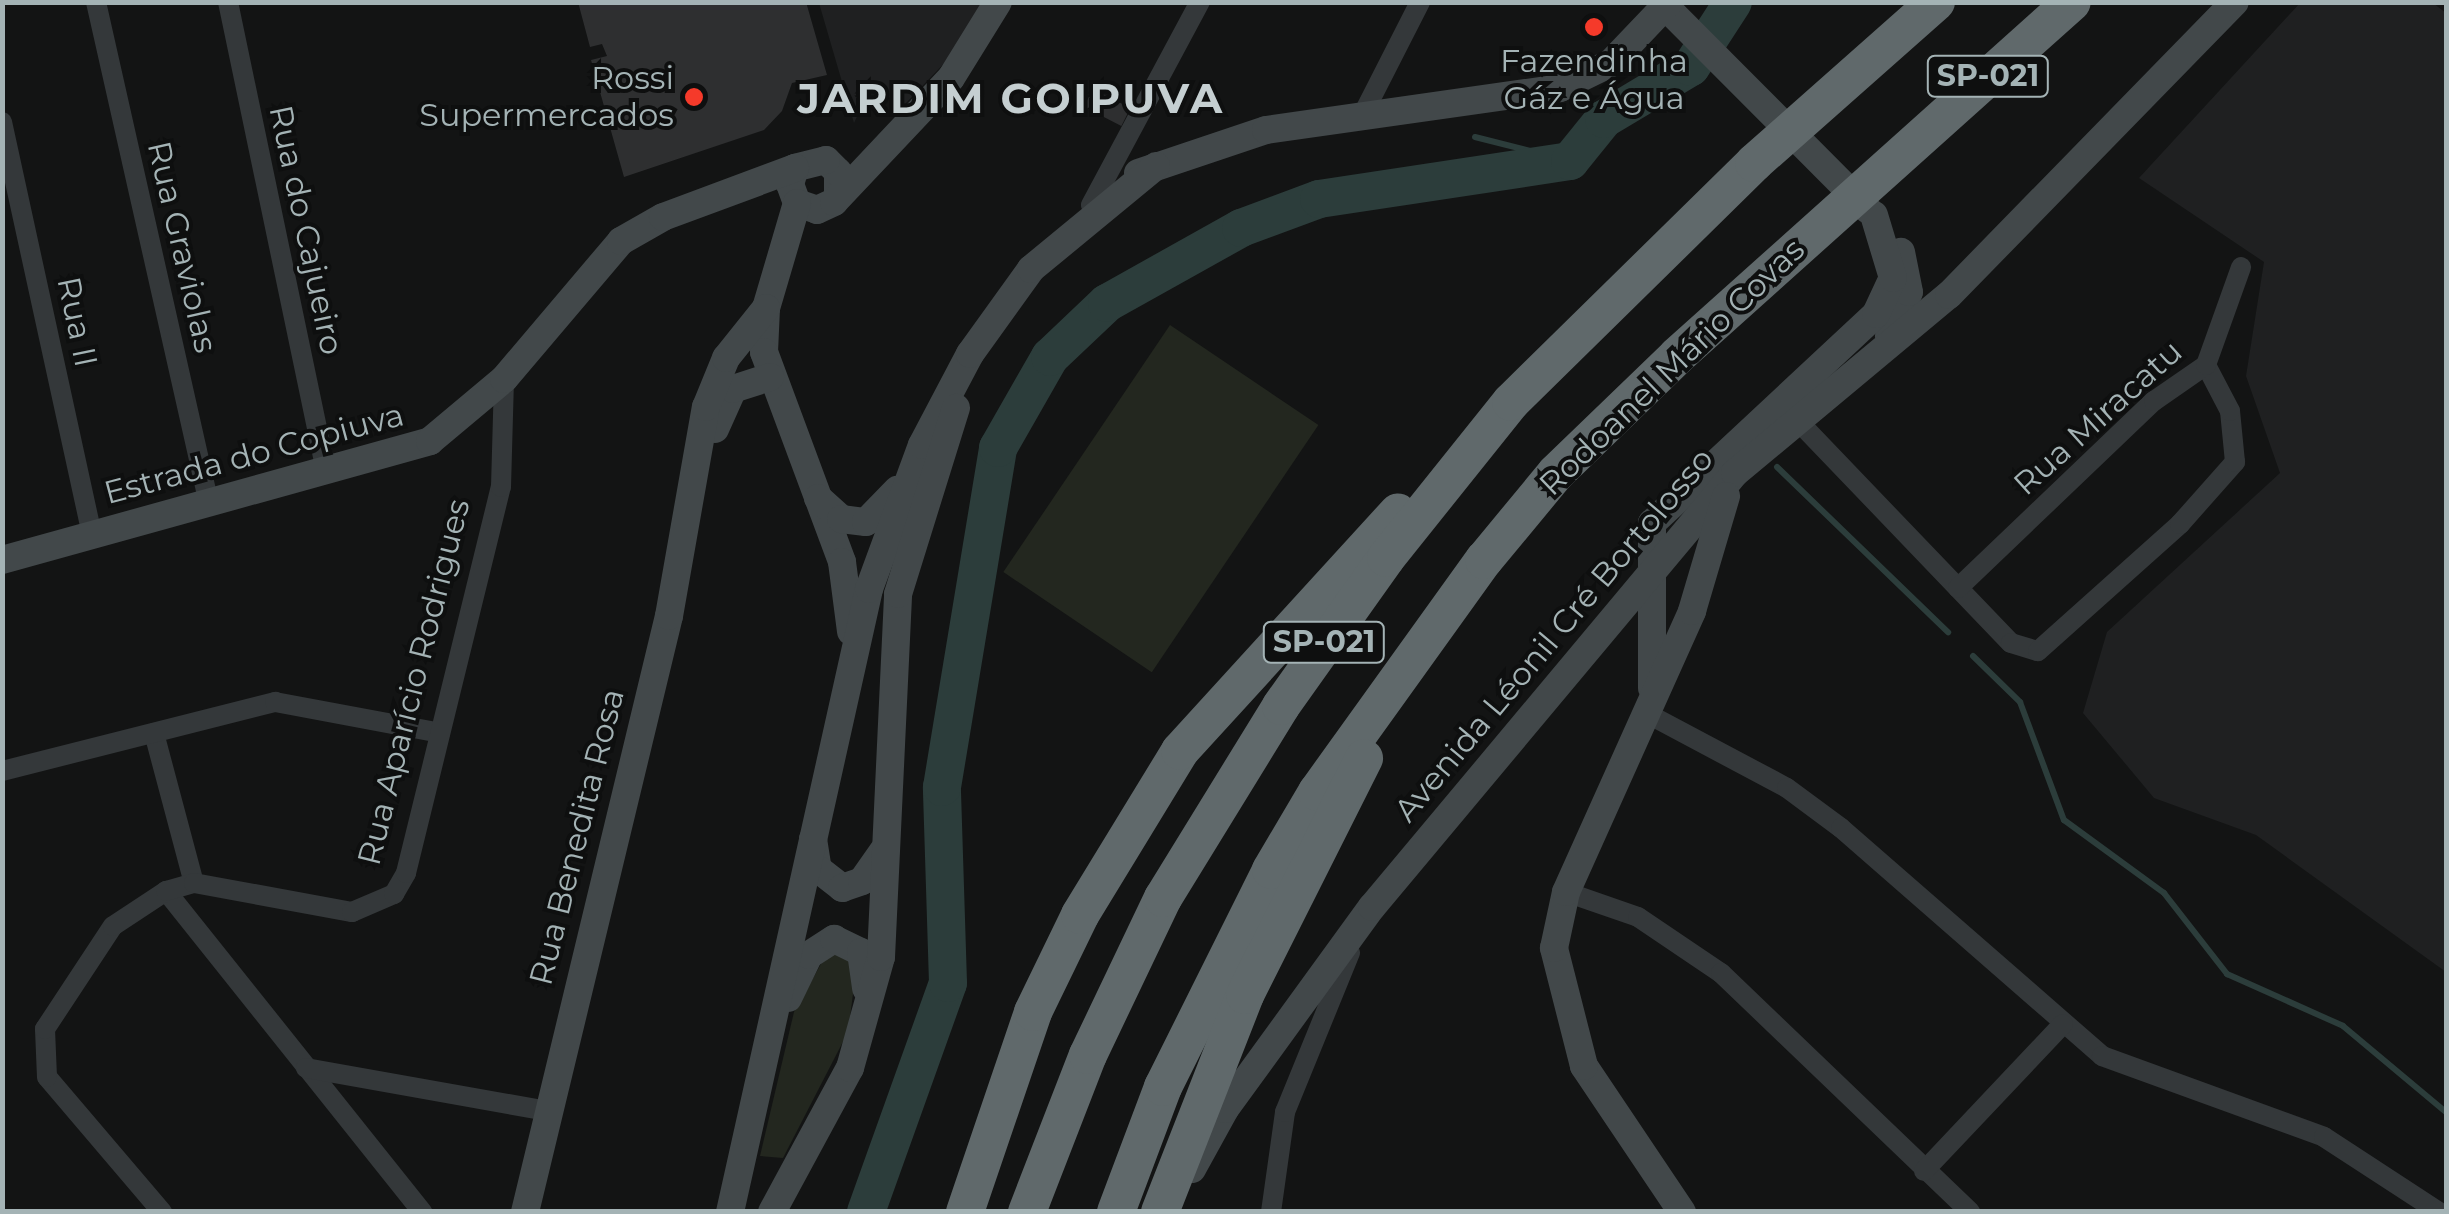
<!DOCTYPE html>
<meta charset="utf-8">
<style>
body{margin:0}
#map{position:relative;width:2449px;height:1214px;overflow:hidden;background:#131414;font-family:Montserrat,sans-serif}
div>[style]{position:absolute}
.built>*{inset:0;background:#1f2021}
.green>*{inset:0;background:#23271f;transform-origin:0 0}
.stream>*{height:6px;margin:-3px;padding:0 3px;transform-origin:3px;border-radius:3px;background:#2c3d3b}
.river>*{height:38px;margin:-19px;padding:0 19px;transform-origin:19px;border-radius:19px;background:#2c3d3b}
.building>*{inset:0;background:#2e2f30;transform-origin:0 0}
.street>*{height:20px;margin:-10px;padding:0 10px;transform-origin:10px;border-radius:10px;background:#34383a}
.secondary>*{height:28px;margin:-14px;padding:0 14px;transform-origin:14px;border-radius:14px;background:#42484a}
.highway>*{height:38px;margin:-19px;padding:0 19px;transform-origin:19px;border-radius:19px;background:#60696b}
.dots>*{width:28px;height:28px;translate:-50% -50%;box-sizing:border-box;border:5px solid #0e0f0f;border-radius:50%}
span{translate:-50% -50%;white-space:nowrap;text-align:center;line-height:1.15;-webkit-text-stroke:8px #0e0f0f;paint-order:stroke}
.shield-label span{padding:2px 8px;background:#0e0f0f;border:2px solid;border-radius:8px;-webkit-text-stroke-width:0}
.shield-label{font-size:30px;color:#a4b3b5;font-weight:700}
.poi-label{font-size:32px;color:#a4b3b5}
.right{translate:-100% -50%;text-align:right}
.street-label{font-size:32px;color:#a4b3b5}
.district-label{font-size:42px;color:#c5cfd1;font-weight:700;letter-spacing:2.5px}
.frame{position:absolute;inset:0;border:5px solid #a4b3b5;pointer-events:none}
</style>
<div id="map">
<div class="built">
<div style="clip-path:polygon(819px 3px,981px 3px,957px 50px,905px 104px,870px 89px,854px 123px)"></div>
<div style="clip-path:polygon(2300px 3px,2433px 3px,2446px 13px,2446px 972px,2256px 835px,2154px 798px,2083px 713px,2107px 632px,2280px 473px,2246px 376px,2264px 262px,2139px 178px)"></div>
</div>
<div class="green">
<div style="left:1170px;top:325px;width:179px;height:298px;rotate:34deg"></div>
<div style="clip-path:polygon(843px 952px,856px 971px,848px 1032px,783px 1158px,760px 1156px,794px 1012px,826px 955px)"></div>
</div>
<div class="stream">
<div style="left:1475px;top:137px;width:98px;rotate:14.2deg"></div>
<div style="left:1777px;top:467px;width:238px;rotate:44deg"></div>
<div style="left:1973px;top:656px;width:66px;rotate:44.4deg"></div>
<div style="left:2020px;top:702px;width:126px;rotate:69.6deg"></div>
<div style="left:2064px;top:820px;width:124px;rotate:36.1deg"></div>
<div style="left:2164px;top:893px;width:103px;rotate:52.1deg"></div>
<div style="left:2227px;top:974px;width:127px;rotate:24.1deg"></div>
<div style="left:2343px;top:1026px;width:134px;rotate:39.9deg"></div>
</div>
<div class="river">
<div style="left:866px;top:1212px;width:243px;rotate:-70.3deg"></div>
<div style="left:948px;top:983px;width:196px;rotate:-91.8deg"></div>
<div style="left:942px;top:787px;width:344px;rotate:-80.6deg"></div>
<div style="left:998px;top:448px;width:105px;rotate:-60.3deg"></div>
<div style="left:1050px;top:357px;width:79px;rotate:-43.5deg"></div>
<div style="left:1107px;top:303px;width:154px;rotate:-29.2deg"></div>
<div style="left:1241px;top:228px;width:83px;rotate:-20.4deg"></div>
<div style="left:1319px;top:199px;width:254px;rotate:-8.6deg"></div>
<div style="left:1570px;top:161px;width:54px;rotate:-51deg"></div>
<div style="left:1604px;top:119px;width:101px;rotate:-30.9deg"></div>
<div style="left:1691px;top:67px;width:77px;rotate:-57.1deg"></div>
</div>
<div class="building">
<div style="clip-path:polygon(578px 2px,806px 2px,827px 75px,792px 83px,782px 111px,764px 130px,624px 177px,591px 60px,607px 56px,602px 44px,590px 47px)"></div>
<div style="left:1093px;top:89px;width:42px;height:20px;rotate:27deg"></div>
</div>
<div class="street">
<div style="left:96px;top:2px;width:515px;rotate:77.31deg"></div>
<div style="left:228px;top:2px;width:479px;rotate:78.2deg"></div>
<div style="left:1362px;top:116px;width:128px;rotate:-63deg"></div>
<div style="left:2px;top:122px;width:422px;rotate:77.7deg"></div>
<div style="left:1091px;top:205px;width:230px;rotate:-61.8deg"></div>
<div style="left:1796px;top:419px;width:310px;rotate:46.2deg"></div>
<div style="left:2011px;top:643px;width:28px;rotate:17deg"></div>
<div style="left:2038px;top:651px;width:191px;rotate:-41.8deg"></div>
<div style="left:2180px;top:524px;width:83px;rotate:-48.4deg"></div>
<div style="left:2235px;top:462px;width:51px;rotate:-95.6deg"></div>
<div style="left:2230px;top:411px;width:52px;rotate:-117.6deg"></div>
<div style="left:1958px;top:588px;width:271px;rotate:-43.7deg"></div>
<div style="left:2154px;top:401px;width:63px;rotate:-34.7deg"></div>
<div style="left:2206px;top:365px;width:104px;rotate:-70.3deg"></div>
<div style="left:1648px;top:714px;width:157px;rotate:28deg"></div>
<div style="left:1787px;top:788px;width:67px;rotate:36.5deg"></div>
<div style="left:1841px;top:828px;width:347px;rotate:41.1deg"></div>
<div style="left:2102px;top:1056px;width:236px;rotate:20deg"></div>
<div style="left:2324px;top:1137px;width:137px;rotate:33.1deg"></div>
<div style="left:154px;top:733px;width:155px;rotate:75.1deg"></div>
<div style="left:2px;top:771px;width:282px;rotate:-14.2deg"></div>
<div style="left:275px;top:702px;width:168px;rotate:10.6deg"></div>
<div style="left:166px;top:891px;width:411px;rotate:51.4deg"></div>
<div style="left:1566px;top:892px;width:76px;rotate:19.1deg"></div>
<div style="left:1638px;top:917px;width:100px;rotate:34deg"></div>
<div style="left:1721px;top:973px;width:345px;rotate:43.8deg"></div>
<div style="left:306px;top:1068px;width:246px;rotate:10.1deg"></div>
<div style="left:1924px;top:1171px;width:202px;rotate:-46.6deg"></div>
<div style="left:162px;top:1212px;width:177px;rotate:-130.4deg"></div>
<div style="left:47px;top:1077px;width:48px;rotate:-92.4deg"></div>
<div style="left:45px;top:1029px;width:123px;rotate:-56.6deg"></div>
<div style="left:113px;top:926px;width:64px;rotate:-33.4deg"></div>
<div style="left:166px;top:891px;width:29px;rotate:-16deg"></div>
<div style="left:194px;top:883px;width:161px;rotate:10.4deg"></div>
<div style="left:352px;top:912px;width:46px;rotate:-23.2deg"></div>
<div style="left:394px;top:894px;width:24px;rotate:-60deg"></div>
<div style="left:406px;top:873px;width:398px;rotate:-76.2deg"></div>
<div style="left:501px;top:487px;width:108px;rotate:-88.4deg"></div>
<div style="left:1271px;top:1212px;width:101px;rotate:-82deg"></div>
<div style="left:1285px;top:1112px;width:172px;rotate:-67.8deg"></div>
</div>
<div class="secondary">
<div style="left:1661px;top:2px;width:293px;rotate:45.1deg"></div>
<div style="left:1138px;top:173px;width:135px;rotate:-18.6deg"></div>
<div style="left:1266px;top:130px;width:297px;rotate:-8.1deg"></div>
<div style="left:1560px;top:88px;width:57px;rotate:-26.1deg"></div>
<div style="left:1611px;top:63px;width:84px;rotate:-46.4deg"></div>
<div style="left:838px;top:196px;width:24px;rotate:-90deg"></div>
<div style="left:838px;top:172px;width:17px;rotate:-135deg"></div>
<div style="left:826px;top:160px;width:32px;rotate:166deg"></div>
<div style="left:795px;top:168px;width:17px;rotate:107deg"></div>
<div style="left:790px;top:184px;width:20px;rotate:70deg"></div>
<div style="left:797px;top:203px;width:21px;rotate:19deg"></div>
<div style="left:817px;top:210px;width:19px;rotate:-25deg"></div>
<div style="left:834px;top:202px;width:170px;rotate:-46.7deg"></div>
<div style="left:951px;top:78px;width:89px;rotate:-58.3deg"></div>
<div style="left:797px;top:203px;width:109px;rotate:106.4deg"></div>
<div style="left:766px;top:308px;width:44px;rotate:92.6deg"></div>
<div style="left:764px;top:352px;width:224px;rotate:69.6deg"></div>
<div style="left:842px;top:562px;width:70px;rotate:82.6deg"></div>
<div style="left:1889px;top:336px;width:48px;rotate:-65.6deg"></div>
<div style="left:1909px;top:292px;width:41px;rotate:-101.3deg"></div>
<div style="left:715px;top:429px;width:44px;rotate:-65.8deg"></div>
<div style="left:733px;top:389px;width:39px;rotate:-18deg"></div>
<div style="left:818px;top:498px;width:31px;rotate:42deg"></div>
<div style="left:841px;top:519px;width:25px;rotate:7deg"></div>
<div style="left:866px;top:522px;width:45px;rotate:-45.9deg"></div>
<div style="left:2px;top:560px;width:444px;rotate:-15.5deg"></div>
<div style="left:430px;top:441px;width:97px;rotate:-40deg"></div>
<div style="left:504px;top:379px;width:181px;rotate:-49.7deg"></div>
<div style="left:621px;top:241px;width:48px;rotate:-29.7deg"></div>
<div style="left:663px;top:217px;width:141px;rotate:-20.4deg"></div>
<div style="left:1652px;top:688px;width:165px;rotate:-90deg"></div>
<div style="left:1652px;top:523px;width:306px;rotate:-43deg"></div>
<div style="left:1876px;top:314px;width:40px;rotate:-65deg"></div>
<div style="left:1893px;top:278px;width:66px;rotate:-106.8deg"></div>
<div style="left:813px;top:839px;width:30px;rotate:81deg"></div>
<div style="left:818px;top:869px;width:31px;rotate:38deg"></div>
<div style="left:842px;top:888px;width:21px;rotate:-19deg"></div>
<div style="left:862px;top:881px;width:37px;rotate:-55deg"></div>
<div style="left:788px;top:998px;width:48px;rotate:-64deg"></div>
<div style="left:809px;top:955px;width:30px;rotate:-33deg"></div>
<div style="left:834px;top:939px;width:30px;rotate:26deg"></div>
<div style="left:861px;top:952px;width:37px;rotate:82deg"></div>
<div style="left:1192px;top:1169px;width:68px;rotate:-61.2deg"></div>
<div style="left:1225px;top:1109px;width:250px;rotate:-54deg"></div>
<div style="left:1372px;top:907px;width:566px;rotate:-50.09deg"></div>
<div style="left:1735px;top:473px;width:278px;rotate:-39.8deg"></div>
<div style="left:1949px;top:295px;width:409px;rotate:-45.7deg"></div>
<div style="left:525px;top:1212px;width:613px;rotate:-76.42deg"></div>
<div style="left:669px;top:616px;width:212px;rotate:-80deg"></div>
<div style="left:706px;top:407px;width:53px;rotate:-67.8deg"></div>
<div style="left:726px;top:358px;width:64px;rotate:-51.3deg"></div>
<div style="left:730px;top:1212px;width:638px;rotate:-77.42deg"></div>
<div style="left:869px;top:589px;width:153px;rotate:-69.8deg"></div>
<div style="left:922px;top:445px;width:103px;rotate:-62.2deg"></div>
<div style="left:970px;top:354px;width:105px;rotate:-54.3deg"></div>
<div style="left:1031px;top:269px;width:162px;rotate:-39.5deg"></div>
<div style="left:772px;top:1212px;width:164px;rotate:-61.6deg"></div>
<div style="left:850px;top:1068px;width:115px;rotate:-74.4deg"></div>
<div style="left:881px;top:957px;width:363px;rotate:-87.3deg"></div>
<div style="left:898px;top:594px;width:195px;rotate:-72.7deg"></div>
<div style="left:1682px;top:1212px;width:176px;rotate:-123.9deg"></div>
<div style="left:1584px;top:1066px;width:122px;rotate:-104.3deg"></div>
<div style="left:1554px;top:948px;width:57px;rotate:-77.9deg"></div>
<div style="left:1566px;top:892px;width:308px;rotate:-65.8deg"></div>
<div style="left:1692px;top:611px;width:120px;rotate:-73.5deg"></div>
</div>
<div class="highway">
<div style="left:965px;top:1212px;width:211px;rotate:-71.2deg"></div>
<div style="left:1033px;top:1012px;width:108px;rotate:-64.1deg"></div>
<div style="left:1080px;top:915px;width:192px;rotate:-58.6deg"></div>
<div style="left:1180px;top:751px;width:323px;rotate:-47.6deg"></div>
<div style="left:1027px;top:1212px;width:168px;rotate:-68.8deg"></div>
<div style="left:1088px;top:1055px;width:174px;rotate:-64.5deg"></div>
<div style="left:1163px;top:898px;width:225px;rotate:-58.4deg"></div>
<div style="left:1281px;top:706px;width:181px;rotate:-54.6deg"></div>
<div style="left:1386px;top:558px;width:200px;rotate:-51.3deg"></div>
<div style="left:1511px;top:402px;width:341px;rotate:-44.5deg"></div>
<div style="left:1754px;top:163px;width:243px;rotate:-41.5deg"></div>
<div style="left:1116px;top:1212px;width:134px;rotate:-69.4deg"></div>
<div style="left:1163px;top:1087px;width:242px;rotate:-63.5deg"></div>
<div style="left:1271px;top:870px;width:91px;rotate:-59.5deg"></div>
<div style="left:1317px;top:792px;width:286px;rotate:-54.3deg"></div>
<div style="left:1484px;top:560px;width:113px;rotate:-50.4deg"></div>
<div style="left:1556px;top:473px;width:168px;rotate:-44deg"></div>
<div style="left:1677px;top:356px;width:530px;rotate:-41.87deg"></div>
<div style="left:1160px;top:1212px;width:233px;rotate:-68.6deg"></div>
<div style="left:1245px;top:995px;width:265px;rotate:-63.3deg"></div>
</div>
<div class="dots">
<div style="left:1594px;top:27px;background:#f53a2a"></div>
<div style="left:694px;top:97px;background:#f53a2a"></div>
</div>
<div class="shield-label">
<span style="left:1988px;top:76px">SP-021</span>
<span style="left:1324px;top:642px">SP-021</span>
</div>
<div class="poi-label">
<span style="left:1594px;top:80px">Fazendinha<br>Gáz e Água</span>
<span class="right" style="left:674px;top:97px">Rossi<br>Supermercados</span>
</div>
<div class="street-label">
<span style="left:306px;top:230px;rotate:78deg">Rua do Cajueiro</span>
<span style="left:182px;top:247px;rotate:77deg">Rua Graviolas</span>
<span style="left:77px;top:322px;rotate:78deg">Rua II</span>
<span style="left:1672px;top:367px;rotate:-44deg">Rodoanel Mário Covas</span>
<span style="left:2098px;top:418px;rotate:-42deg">Rua Miracatu</span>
<span style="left:254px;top:454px;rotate:-15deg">Estrada do Copiuva</span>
<span style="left:1554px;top:635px;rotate:-50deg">Avenida Léonil Cré Bortolosso</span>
<span style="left:414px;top:682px;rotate:-76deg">Rua Aparício Rodrigues</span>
<span style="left:577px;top:837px;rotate:-76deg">Rua Benedita Rosa</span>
</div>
<div class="district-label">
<span style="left:1011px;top:98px">JARDIM GOIPUVA</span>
</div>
<div class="frame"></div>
</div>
